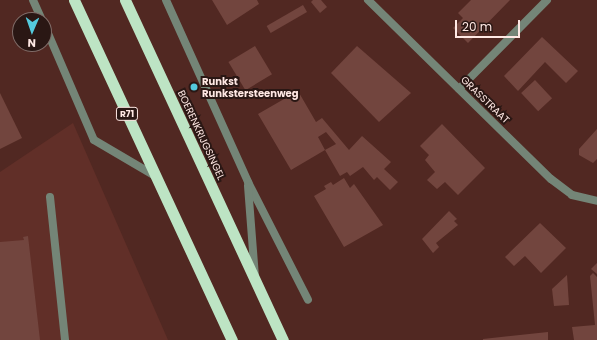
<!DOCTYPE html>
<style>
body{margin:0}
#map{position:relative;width:597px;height:340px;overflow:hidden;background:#512822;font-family:Poppins,sans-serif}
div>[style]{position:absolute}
.built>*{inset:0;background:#612f28}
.building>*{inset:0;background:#72453e;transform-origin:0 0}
.service>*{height:8px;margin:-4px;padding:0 4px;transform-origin:4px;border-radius:4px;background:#748577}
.minor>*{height:8px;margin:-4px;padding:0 4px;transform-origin:4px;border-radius:4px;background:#748577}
.trunk>*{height:11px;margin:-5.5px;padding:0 5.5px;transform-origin:5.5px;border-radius:5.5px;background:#bde4c4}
.dots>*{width:11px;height:11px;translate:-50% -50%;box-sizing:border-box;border:2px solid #2a1714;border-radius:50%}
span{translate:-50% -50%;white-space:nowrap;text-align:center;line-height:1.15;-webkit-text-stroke:4px #2a1714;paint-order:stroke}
.shield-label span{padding:1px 3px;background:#2a1714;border:1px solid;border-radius:3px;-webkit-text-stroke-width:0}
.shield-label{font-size:9px;color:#ffe8e4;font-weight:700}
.poi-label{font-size:10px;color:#ffe8e4;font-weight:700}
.left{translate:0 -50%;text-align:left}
.street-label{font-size:10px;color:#ffe8e4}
.north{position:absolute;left:12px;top:12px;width:40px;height:40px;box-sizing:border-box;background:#2a1714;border:1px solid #7f6b67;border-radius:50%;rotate:182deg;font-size:11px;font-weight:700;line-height:16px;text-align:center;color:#ffe8e4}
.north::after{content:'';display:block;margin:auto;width:14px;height:18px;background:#54cadd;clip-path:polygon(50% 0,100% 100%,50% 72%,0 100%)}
.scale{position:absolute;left:455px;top:20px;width:65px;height:18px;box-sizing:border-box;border:2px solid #ffe8e4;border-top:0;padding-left:5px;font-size:12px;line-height:14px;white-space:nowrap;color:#ffe8e4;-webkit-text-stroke:3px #2a1714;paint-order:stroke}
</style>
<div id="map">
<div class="built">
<div style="clip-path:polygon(73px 123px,168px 340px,0 340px,0 172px)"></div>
</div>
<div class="building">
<div style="clip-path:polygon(212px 0,257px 0,259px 4px,227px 25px)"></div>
<div style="clip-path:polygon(313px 0,321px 0,327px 7px,320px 13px,311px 2px)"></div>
<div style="clip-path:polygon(471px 0,510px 0,468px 43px,453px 28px,463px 18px,458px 13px)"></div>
<div style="left:303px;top:5px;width:8px;height:42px;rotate:60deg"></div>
<div style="clip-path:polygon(542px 37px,578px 71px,566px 83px,545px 62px,518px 91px,504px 76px)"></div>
<div style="left:255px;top:46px;width:33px;height:31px;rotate:59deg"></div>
<div style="clip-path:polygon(357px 46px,411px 93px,379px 122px,331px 73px)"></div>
<div style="left:535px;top:80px;width:25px;height:19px;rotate:47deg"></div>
<div style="clip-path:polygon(298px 91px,316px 122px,322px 118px,349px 150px,362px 136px,391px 162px,384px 169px,398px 182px,390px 190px,377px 177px,374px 180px,363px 167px,350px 176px,347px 172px,340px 176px,325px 150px,336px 144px,326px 132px,318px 137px,325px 150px,291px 170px,258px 114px)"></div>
<div style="clip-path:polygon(0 93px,22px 138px,0 149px)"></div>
<div style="clip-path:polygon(442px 124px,485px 168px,458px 195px,445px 182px,437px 189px,427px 180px,435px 172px,425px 160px,429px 155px,420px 146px)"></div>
<div style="clip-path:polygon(597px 129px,597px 159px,593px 163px,579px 155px,579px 149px)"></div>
<div style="clip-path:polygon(344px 178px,350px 188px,354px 184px,383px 225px,344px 247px,314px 196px,326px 189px,324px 186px,331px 182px,333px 185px)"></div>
<div style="clip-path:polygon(449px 211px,457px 219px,454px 221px,458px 225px,436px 243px,439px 247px,433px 253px,422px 239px)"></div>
<div style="clip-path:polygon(540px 223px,566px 248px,541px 273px,525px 256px,514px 266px,505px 257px)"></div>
<div style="clip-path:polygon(28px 236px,40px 340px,0 340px,0 242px,24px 240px,23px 237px)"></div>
<div style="clip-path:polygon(597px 263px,597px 274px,591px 269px)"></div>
<div style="clip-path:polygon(593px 273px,597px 277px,597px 340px,574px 340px,572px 327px,595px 325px,590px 276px)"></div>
<div style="clip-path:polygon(567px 275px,569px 305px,554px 306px,552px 289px)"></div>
<div style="clip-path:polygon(548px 332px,548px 340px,483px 340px,483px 339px)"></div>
</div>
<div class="service">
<div style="left:50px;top:197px;width:144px;rotate:84deg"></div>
</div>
<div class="minor">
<div style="left:33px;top:0;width:22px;rotate:66deg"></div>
<div style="left:166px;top:0;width:200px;rotate:65.7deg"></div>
<div style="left:248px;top:182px;width:132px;rotate:63deg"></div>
<div style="left:368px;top:0;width:256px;rotate:44.4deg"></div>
<div style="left:551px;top:179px;width:26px;rotate:37deg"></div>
<div style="left:572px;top:195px;width:26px;rotate:13deg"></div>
<div style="left:44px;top:24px;width:126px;rotate:66.7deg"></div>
<div style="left:94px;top:140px;width:73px;rotate:30.4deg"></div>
<div style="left:459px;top:89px;width:125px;rotate:-45.3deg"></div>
<div style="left:248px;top:186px;width:90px;rotate:85.6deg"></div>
</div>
<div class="trunk">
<div style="left:74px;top:0;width:375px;rotate:65.1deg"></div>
<div style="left:125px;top:0;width:375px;rotate:65.1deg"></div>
</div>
<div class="dots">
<div style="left:194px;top:87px;background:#54cadd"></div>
</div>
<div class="shield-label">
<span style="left:127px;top:114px">R71</span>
</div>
<div class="poi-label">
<span class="left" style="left:202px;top:87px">Runkst<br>Runkstersteenweg</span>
</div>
<div class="street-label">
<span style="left:485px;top:100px;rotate:44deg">GRASSTRAAT</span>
<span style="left:201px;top:135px;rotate:65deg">BOERENKRIJGSINGEL</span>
</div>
<div class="north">N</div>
<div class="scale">20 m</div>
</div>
